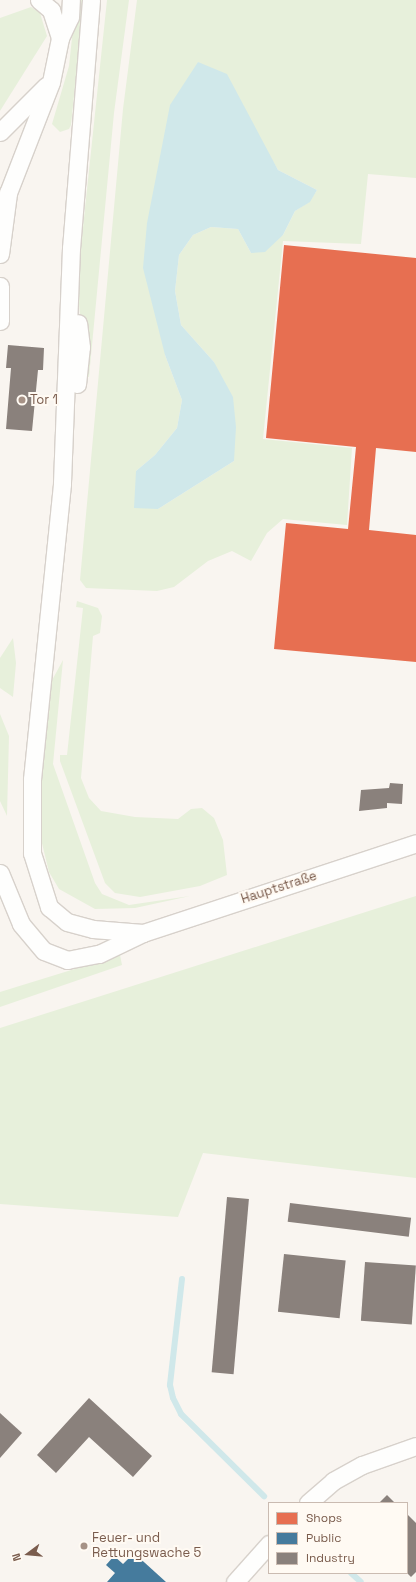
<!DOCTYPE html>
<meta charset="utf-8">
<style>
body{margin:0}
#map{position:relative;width:416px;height:1582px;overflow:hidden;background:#f9f5f0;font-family:"Space Grotesk",sans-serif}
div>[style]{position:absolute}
.green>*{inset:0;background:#e7f0db}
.water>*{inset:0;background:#d0e8ea}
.shops>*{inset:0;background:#e76f51}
.public>*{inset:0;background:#457b9d}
.industry>*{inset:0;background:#8a817c;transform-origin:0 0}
.stream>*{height:6px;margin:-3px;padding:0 3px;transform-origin:3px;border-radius:3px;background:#d0e8ea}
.roads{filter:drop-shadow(1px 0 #d7d1cb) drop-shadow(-1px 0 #d7d1cb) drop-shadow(0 1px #d7d1cb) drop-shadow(0 -1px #d7d1cb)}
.street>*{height:17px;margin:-8.5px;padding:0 8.5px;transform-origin:8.5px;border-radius:8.5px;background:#fefefd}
.dots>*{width:11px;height:11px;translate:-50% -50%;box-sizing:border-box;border:2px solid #fffaf3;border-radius:50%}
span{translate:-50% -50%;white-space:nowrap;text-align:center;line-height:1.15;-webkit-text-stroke:4px #fffaf3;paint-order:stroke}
.poi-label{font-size:13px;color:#7a5c4d}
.left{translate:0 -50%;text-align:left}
.street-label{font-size:13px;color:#7a5c4d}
.legend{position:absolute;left:268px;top:1502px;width:140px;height:72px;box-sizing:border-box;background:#fffaf3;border:1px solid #cabbb1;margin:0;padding:5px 7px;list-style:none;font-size:12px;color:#7a5c4d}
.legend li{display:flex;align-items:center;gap:8px;height:20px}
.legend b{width:20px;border:1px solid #cabbb1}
.north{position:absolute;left:8px;top:1534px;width:40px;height:40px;-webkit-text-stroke:3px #fffaf3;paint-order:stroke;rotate:254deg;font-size:11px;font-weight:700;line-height:16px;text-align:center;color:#7a5c4d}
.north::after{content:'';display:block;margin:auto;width:14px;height:18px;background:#7a5c4d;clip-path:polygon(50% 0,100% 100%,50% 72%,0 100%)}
</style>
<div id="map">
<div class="green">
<div style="clip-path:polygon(76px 0,84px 0,71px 125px,69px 129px,60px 132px,52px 124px,69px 66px)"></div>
<div style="clip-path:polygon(107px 0,129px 0,114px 113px,89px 377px,81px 376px,82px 334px,77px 284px)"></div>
<div style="clip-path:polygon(evenodd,137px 0,416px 0,416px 178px,368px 174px,361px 244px,283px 241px,263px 439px,352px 448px,347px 525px,283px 519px,267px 533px,251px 561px,232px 551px,208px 561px,174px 587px,157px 591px,86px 588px,80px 580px,123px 109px,137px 0,198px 62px,252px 126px,278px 170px,317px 190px,309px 202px,295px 211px,283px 235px,251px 253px,238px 229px,211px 227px,193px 235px,179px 255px,175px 291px,181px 325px,214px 362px,234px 461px,158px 509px,136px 471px,155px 455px,177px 428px,182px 400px,165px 355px,198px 62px)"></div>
<div style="clip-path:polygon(31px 7px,40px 13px,47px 36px,0 111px,0 18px)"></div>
<div style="clip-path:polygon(77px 601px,98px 608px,102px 616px,100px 633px,93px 636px,81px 778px,89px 798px,101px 811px,135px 817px,178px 819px,191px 809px,202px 808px,214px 818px,223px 840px,227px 875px,200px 886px,140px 897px,115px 893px,105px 883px,60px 761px,60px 755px,67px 755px,83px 608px,76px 607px)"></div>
<div style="clip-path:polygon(13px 638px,16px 663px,13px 697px,0 688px,0 658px)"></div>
<div style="clip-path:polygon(63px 660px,53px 764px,95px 883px,102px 894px,129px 905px,190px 896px,135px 908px,95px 909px,59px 889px,49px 872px,38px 827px,50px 684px)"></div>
<div style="clip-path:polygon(0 714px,9px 736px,7px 816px,0 801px)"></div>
<div style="clip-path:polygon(416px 896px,416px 1178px,203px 1153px,178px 1217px,0 1204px,0 1028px)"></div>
<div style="clip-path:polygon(120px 955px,122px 965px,0 1007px,0 992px)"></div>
</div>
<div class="water">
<div style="clip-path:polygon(198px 62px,227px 74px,278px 170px,317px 190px,310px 202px,295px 211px,283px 235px,265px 252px,251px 253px,238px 229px,211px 227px,193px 235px,179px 255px,175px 291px,181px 325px,214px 362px,233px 397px,236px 427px,234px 461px,158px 509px,134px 508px,136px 471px,155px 455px,177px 428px,182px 400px,165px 355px,143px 268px,147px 223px,170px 105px)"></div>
</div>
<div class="shops">
<div style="clip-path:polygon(284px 245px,416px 258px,416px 452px,376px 448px,369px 530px,416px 535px,416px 662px,274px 649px,286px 523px,348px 529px,356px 447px,266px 438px)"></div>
</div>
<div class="public">
<div style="clip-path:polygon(134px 1553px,166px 1582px,107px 1582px,115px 1573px,106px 1565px,114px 1556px,123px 1564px)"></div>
</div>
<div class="industry">
<div style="clip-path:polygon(8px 345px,44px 348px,43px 370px,38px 370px,32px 431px,6px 429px,11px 368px,6px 368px)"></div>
<div style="clip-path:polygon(390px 783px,403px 784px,402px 804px,387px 803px,387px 808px,359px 811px,361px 790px,389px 788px)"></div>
<div style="left:227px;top:1197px;width:22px;height:176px;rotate:5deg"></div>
<div style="left:290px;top:1203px;width:122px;height:19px;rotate:7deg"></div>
<div style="left:284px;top:1254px;width:62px;height:58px;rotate:6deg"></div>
<div style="left:365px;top:1262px;width:51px;height:59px;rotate:4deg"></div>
<div style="clip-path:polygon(89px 1398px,152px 1456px,133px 1477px,89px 1437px,56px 1473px,37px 1455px)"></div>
<div style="clip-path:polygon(0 1413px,22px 1433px,0 1458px)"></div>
<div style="clip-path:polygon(387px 1495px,395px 1503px,379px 1503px)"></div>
<div style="clip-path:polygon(407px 1514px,416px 1523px,416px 1572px,411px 1577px,407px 1573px)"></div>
</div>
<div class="stream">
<div style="left:182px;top:1279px;width:107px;rotate:96.5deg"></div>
<div style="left:170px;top:1385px;width:13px;rotate:77deg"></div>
<div style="left:173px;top:1398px;width:18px;rotate:63deg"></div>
<div style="left:181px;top:1414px;width:117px;rotate:44.7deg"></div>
<div style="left:351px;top:1573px;width:13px;rotate:42deg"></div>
</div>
<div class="roads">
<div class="street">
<div style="left:39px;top:0;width:16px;rotate:40deg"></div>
<div style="left:51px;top:10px;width:29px;rotate:72deg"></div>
<div style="left:91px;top:0;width:249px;rotate:94.6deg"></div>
<div style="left:71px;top:248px;width:236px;rotate:92.2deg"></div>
<div style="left:62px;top:484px;width:297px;rotate:95.8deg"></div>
<div style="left:32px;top:779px;width:74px;rotate:90deg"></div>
<div style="left:32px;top:853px;width:57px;rotate:72.5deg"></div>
<div style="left:49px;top:907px;width:23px;rotate:40deg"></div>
<div style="left:67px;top:922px;width:27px;rotate:15deg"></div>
<div style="left:93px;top:929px;width:50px;rotate:4.6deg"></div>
<div style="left:0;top:132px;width:65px;rotate:-45deg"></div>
<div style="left:0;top:254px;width:62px;rotate:-82.5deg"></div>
<div style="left:8px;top:193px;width:119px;rotate:-68.8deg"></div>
<div style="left:51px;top:82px;width:45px;rotate:-78.4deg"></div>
<div style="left:60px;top:38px;width:23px;rotate:-65deg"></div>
<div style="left:70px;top:17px;width:17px;rotate:-87deg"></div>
<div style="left:0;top:286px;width:35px;rotate:90deg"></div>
<div style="left:77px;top:384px;width:37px;rotate:-84deg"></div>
<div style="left:81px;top:347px;width:24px;rotate:-97deg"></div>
<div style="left:0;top:873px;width:55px;rotate:67.6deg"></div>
<div style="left:21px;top:924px;width:35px;rotate:50deg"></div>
<div style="left:44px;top:951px;width:25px;rotate:21deg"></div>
<div style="left:67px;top:960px;width:33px;rotate:-11deg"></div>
<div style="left:99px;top:954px;width:49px;rotate:-25.5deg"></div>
<div style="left:143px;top:933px;width:287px;rotate:-18.2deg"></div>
<div style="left:308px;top:1503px;width:33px;rotate:-41deg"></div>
<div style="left:333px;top:1481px;width:33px;rotate:-29deg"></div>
<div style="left:362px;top:1465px;width:57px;rotate:-19.4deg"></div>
<div style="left:235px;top:1582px;width:51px;rotate:-48.2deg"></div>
</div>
</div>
<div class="dots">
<div style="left:22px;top:400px;background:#a69286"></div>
<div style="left:84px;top:1546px;background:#a69286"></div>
</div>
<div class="poi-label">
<span class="left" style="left:30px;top:400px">Tor 1</span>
<span class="left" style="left:92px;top:1546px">Feuer- und<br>Rettungswache 5</span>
</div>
<div class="street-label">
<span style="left:279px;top:888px;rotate:-18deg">Hauptstraße</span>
</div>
<ul class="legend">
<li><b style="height:11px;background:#e76f51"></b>Shops</li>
<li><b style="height:11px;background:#457b9d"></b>Public</li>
<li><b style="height:11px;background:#8a817c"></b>Industry</li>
</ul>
<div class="north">N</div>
</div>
